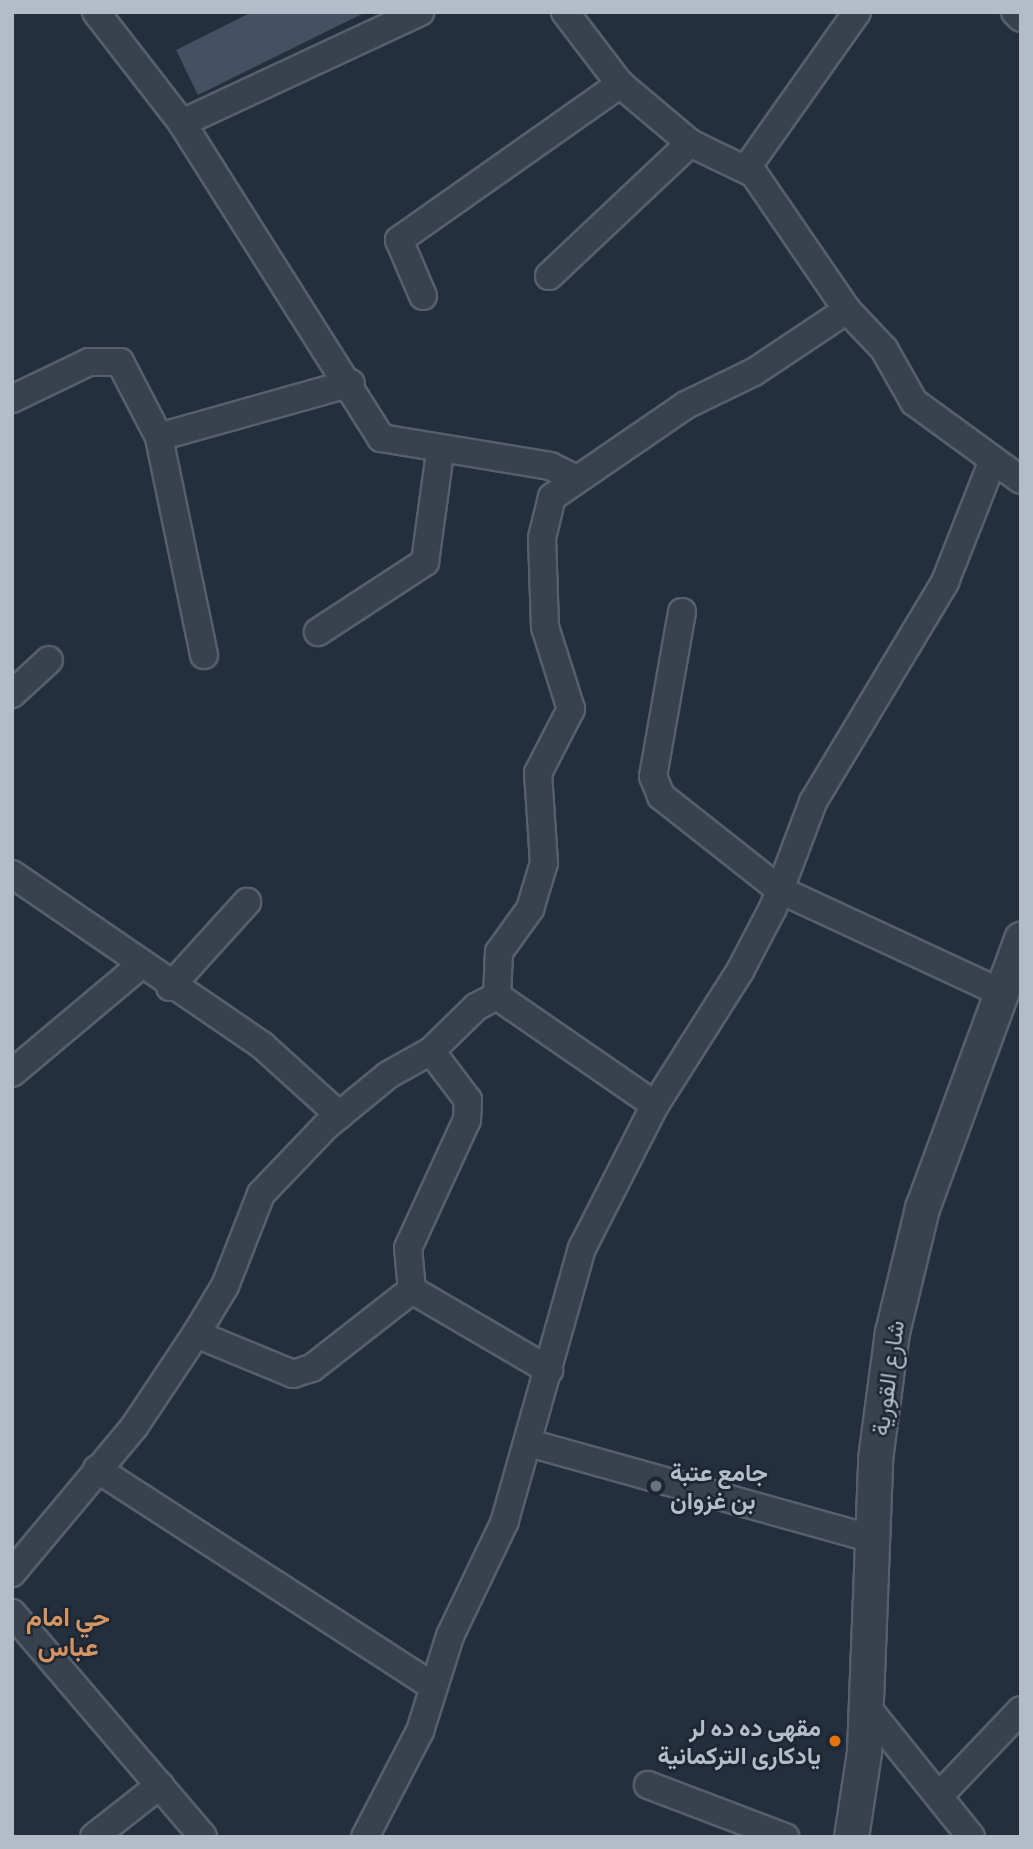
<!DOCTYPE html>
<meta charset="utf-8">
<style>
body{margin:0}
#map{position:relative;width:1033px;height:1849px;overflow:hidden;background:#242f3e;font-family:Barlow,Vazirmatn,sans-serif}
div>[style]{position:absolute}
.building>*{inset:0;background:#455162}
.roads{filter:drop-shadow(2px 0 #565f6c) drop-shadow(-2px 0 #565f6c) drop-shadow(0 2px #565f6c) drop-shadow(0 -2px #565f6c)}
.minor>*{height:26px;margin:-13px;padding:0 13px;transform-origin:13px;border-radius:13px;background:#38414e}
.tertiary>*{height:33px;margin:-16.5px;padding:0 16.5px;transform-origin:16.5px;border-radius:16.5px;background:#38414e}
.dots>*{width:19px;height:19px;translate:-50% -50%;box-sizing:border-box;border:4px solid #1d2633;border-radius:50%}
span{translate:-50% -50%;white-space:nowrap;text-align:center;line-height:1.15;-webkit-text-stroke:5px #1d2633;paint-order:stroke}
.street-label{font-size:24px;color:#b4bcc9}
.poi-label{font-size:24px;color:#b4bcc9;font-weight:700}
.left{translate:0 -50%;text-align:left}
.right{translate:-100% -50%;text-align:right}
.neighbourhood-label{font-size:26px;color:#d59563;font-weight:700}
.frame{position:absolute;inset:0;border:14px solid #b4bcc9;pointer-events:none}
</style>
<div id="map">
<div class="building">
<div style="clip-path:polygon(252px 12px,366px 12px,198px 95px,176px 50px)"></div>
</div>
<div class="roads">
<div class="minor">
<div style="left:96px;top:12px;width:140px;rotate:52.2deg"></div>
<div style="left:182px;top:123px;width:373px;rotate:57.7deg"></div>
<div style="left:381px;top:438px;width:171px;rotate:9.4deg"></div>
<div style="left:550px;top:466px;width:30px;rotate:26deg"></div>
<div style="left:565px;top:12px;width:91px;rotate:52.6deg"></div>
<div style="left:620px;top:84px;width:92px;rotate:40.1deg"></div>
<div style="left:690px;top:143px;width:71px;rotate:25.8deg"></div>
<div style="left:754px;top:174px;width:165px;rotate:55.6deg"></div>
<div style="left:847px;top:310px;width:54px;rotate:46.5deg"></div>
<div style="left:884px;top:349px;width:61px;rotate:60.5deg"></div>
<div style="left:914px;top:402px;width:132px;rotate:36.1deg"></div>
<div style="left:1015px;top:12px;width:8px;rotate:45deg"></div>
<div style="left:182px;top:123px;width:263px;rotate:-25deg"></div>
<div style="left:746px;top:169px;width:192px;rotate:-54.7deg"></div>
<div style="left:549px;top:276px;width:194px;rotate:-43.3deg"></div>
<div style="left:423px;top:296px;width:61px;rotate:-113.2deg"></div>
<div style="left:399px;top:240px;width:271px;rotate:-35.2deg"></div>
<div style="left:12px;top:399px;width:85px;rotate:-25.7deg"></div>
<div style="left:89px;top:362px;width:31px"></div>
<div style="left:120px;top:362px;width:85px;rotate:62.5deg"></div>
<div style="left:682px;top:612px;width:167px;rotate:100deg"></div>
<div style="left:653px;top:776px;width:22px;rotate:68deg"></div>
<div style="left:661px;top:796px;width:152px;rotate:38.3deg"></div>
<div style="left:780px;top:890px;width:242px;rotate:24.9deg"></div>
<div style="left:318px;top:632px;width:128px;rotate:-33.2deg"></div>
<div style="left:425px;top:562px;width:111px;rotate:-82.2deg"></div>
<div style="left:204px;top:655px;width:223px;rotate:-101.7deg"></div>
<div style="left:159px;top:437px;width:199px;rotate:-15.7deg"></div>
<div style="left:12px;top:694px;width:50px;rotate:-42.6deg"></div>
<div style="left:12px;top:874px;width:304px;rotate:34.4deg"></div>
<div style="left:263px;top:1046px;width:103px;rotate:42.2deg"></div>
<div style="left:170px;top:987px;width:115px;rotate:-47.8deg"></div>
<div style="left:497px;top:996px;width:44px;rotate:-87.4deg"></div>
<div style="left:499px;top:952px;width:53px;rotate:-54.2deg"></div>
<div style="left:530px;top:909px;width:48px;rotate:-73.1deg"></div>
<div style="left:544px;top:863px;width:90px;rotate:-93.8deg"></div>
<div style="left:538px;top:773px;width:72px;rotate:-62.7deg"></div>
<div style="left:571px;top:709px;width:86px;rotate:-107.6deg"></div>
<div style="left:545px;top:627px;width:89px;rotate:-91.9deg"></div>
<div style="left:542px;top:538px;width:42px;rotate:-76.3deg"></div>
<div style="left:552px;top:497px;width:163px;rotate:-34.5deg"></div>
<div style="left:686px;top:405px;width:76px;rotate:-25.9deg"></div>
<div style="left:754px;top:372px;width:112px;rotate:-33.7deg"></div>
<div style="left:12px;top:1073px;width:170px;rotate:-40deg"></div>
<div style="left:655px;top:1105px;width:159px;rotate:-57.6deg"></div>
<div style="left:740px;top:971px;width:71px;rotate:-62.4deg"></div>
<div style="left:773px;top:908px;width:113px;rotate:-69.3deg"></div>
<div style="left:813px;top:802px;width:257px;rotate:-59deg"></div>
<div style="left:945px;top:582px;width:131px;rotate:-68.5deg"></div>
<div style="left:412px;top:1290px;width:42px;rotate:-95.4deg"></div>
<div style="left:408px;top:1248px;width:141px;rotate:-65.3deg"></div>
<div style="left:467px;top:1120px;width:20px;rotate:-87deg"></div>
<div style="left:468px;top:1100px;width:61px;rotate:-127.1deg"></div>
<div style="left:196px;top:1334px;width:105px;rotate:22.4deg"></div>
<div style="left:293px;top:1374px;width:20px;rotate:-18deg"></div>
<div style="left:312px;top:1368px;width:127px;rotate:-38deg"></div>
<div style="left:412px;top:1290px;width:159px;rotate:30.3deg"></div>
<div style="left:529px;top:1443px;width:357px;rotate:15.6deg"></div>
<div style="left:97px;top:1469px;width:399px;rotate:32.9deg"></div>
<div style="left:12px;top:1573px;width:190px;rotate:-50.1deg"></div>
<div style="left:134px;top:1427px;width:112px;rotate:-56.3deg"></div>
<div style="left:196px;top:1334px;width:56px;rotate:-58.9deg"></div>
<div style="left:225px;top:1286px;width:99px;rotate:-68.6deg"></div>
<div style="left:261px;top:1194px;width:94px;rotate:-46.3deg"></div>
<div style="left:326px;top:1126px;width:80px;rotate:-39.4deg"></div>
<div style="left:388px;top:1075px;width:49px;rotate:-29.2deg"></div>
<div style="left:431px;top:1051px;width:63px;rotate:-44.4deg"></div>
<div style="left:476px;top:1007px;width:24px;rotate:-28deg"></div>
<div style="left:497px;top:996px;width:192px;rotate:34.6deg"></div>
<div style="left:655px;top:1105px;width:161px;rotate:117deg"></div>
<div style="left:582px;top:1248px;width:284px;rotate:105.8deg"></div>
<div style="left:505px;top:1521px;width:127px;rotate:115.6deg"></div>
<div style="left:450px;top:1636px;width:100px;rotate:107.5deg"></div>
<div style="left:420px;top:1731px;width:119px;rotate:117.4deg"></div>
<div style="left:12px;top:1613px;width:294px;rotate:49.5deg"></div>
<div style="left:865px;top:1705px;width:169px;rotate:51.2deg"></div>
<div style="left:648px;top:1785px;width:147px;rotate:20.8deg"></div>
<div style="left:940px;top:1795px;width:117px;rotate:-46.4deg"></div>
<div style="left:94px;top:1837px;width:84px;rotate:-38.2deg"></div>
</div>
<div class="tertiary">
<div style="left:851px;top:1837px;width:86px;rotate:-81.3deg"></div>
<div style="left:864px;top:1752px;width:293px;rotate:-87.8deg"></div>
<div style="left:875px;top:1459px;width:128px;rotate:-82.4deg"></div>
<div style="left:892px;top:1332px;width:128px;rotate:-76.4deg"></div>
<div style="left:922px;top:1208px;width:287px;rotate:-69.8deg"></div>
</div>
</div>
<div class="dots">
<div style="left:656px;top:1486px;background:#6b7280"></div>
<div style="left:835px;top:1741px;background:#e8710a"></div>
</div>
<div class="street-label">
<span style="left:887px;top:1378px;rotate:-82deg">شارع القورية</span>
</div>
<div class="poi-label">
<span class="left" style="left:670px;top:1486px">جامع عتبة<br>بن غزوان</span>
<span class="right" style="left:821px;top:1741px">مقهى ده ده لر<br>يادكارى التركمانية</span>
</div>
<div class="neighbourhood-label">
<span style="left:68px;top:1631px">حي امام<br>عباس</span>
</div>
<div class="frame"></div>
</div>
